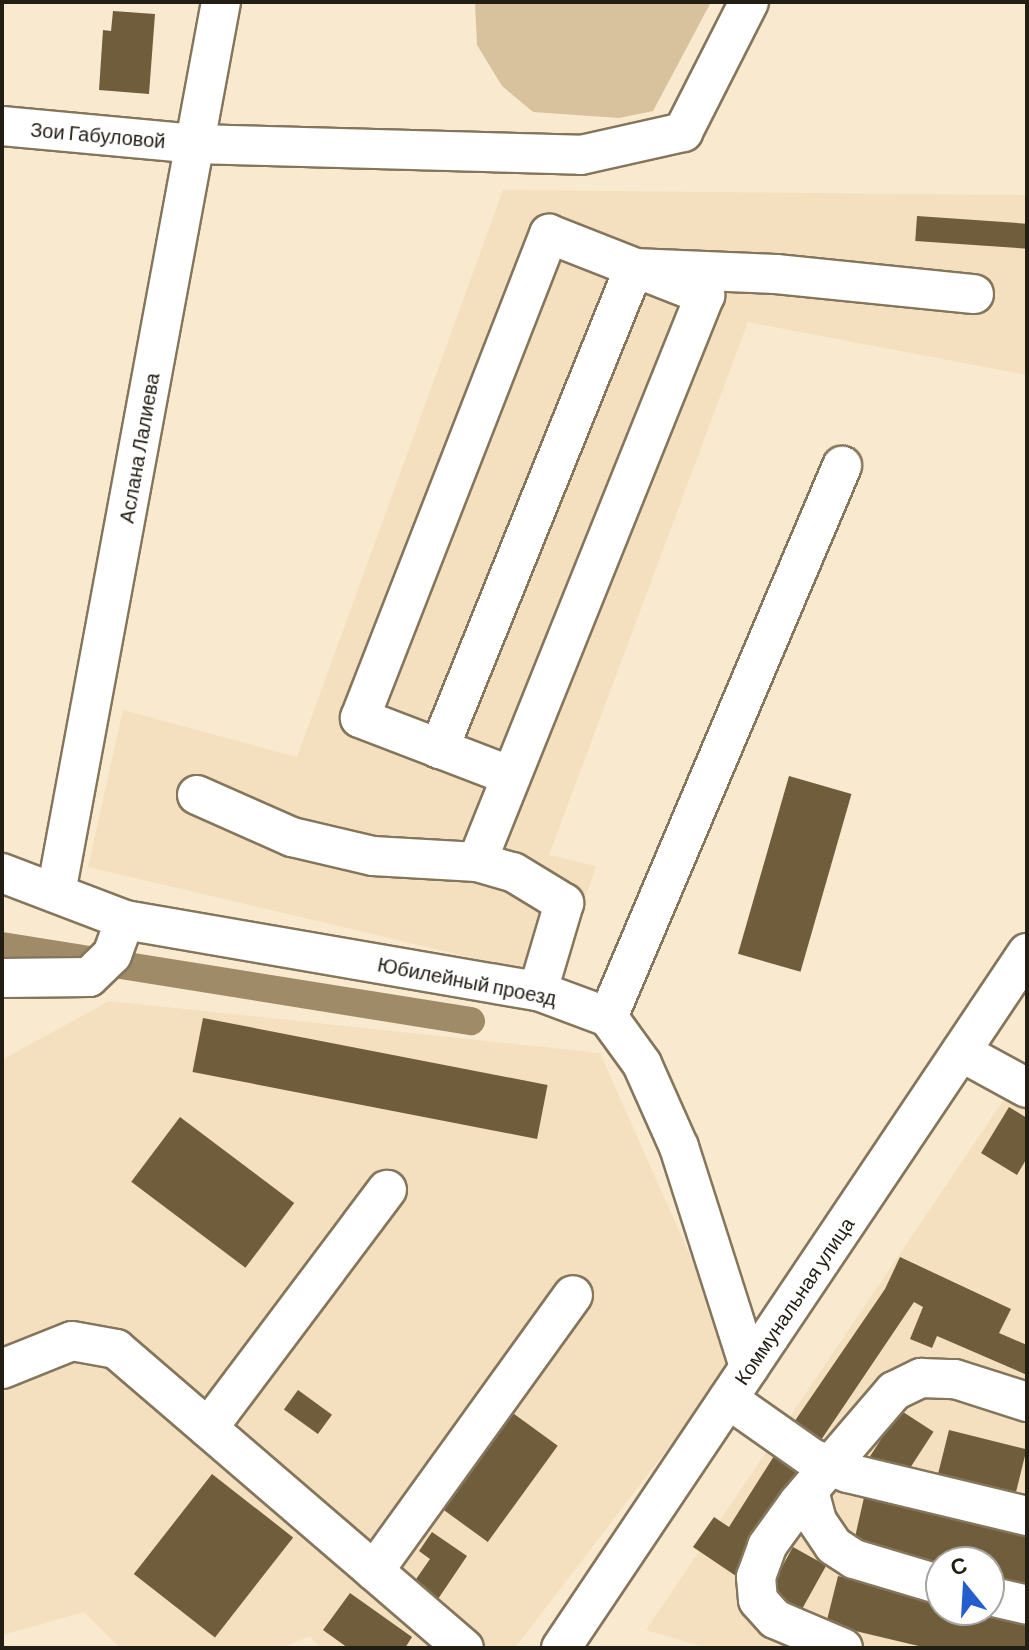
<!DOCTYPE html>
<meta charset="utf-8">
<style>
body{margin:0}
#map{position:relative;width:1029px;height:1650px;overflow:hidden;background:#f9e9ce;font-family:Barlow,sans-serif}
div>[style]{position:absolute}
.built>*{inset:0;background:#f4e0be}
.green>*{inset:0;background:#d7c29d}
.canal>*{height:28px;margin:-14px;padding:0 14px;transform-origin:14px;border-radius:14px;background:#a08b68}
.building>*{inset:0;background:#705d3b;transform-origin:0 0}
.roads{filter:drop-shadow(2px 0 #84765d) drop-shadow(-2px 0 #84765d) drop-shadow(0 2px #84765d) drop-shadow(0 -2px #84765d)}
.minor>*{height:38px;margin:-19px;padding:0 19px;transform-origin:19px;border-radius:19px;background:#fff}
span{translate:-50% -50%;white-space:nowrap;text-align:center;line-height:1.15;-webkit-text-stroke:8px #fff;paint-order:stroke}
.street-label{font-size:20px;color:#231e14}
.frame{position:absolute;inset:0;border:4px solid #231e14;pointer-events:none}
.north{position:absolute;left:925px;top:1546px;width:80px;height:80px;box-sizing:border-box;background:#fff;border:2px solid #a7a5a1;border-radius:50%;rotate:342deg;font-size:22px;font-weight:700;line-height:32px;text-align:center;color:#231e14}
.north::after{content:'';display:block;margin:auto;width:28px;height:36px;background:#235fcc;clip-path:polygon(50% 0,100% 100%,50% 72%,0 100%)}
</style>
<div id="map">
<div class="built">
<i style="clip-path:polygon(503px 190px,1027px 195px,1027px 375px,748px 322px,549px 855px,596px 866px,559px 978px,88px 867px,123px 710px,297px 757px)"></i>
<i style="clip-path:polygon(109px 1001px,600px 1053px,736px 1359px,515px 1648px,320px 1648px,310px 1636px,281px 1648px,120px 1648px,84px 1612px,2px 1635px,2px 1060px)"></i>
<i style="clip-path:polygon(evenodd,1005px 1098px,1027px 1109px,1027px 1648px,707px 1648px,646px 1630px,1005px 1098px,941px 1562px,989px 1562px,989px 1610px,941px 1610px,941px 1562px)"></i>
</div>
<div class="green">
<i style="clip-path:polygon(475px 2px,711px 2px,653px 111px,619px 118px,533px 112px,502px 86px,477px 45px)"></i>
</div>
<div class="canal">
<i style="left:2px;top:946px;width:475px;rotate:9.1deg"></i>
</div>
<div class="building">
<i style="clip-path:polygon(113px 11px,155px 14px,149px 94px,99px 90px,103px 30px,111px 31px)"></i>
<i style="left:917px;top:216px;width:110px;height:25px;rotate:4deg"></i>
<i style="left:789px;top:776px;width:65px;height:185px;rotate:16deg"></i>
<i style="left:203px;top:1018px;width:351px;height:55px;rotate:11deg"></i>
<i style="clip-path:polygon(1009px 1107px,1027px 1118px,1027px 1158px,1017px 1175px,981px 1153px)"></i>
<i style="left:180px;top:1117px;width:143px;height:81px;rotate:37deg"></i>
<i style="clip-path:polygon(900px 1257px,1011px 1309px,999px 1333px,1027px 1345px,1027px 1375px,937px 1336px,932px 1348px,910px 1339px,923px 1307px,914px 1302px,817px 1446px,790px 1428px,885px 1289px)"></i>
<i style="left:298px;top:1390px;width:42px;height:24px;rotate:36deg"></i>
<i style="left:900px;top:1410px;width:40px;height:55px;rotate:33deg"></i>
<i style="left:510px;top:1411px;width:59px;height:119px;rotate:36deg"></i>
<i style="left:949px;top:1430px;width:80px;height:49px;rotate:14deg"></i>
<i style="clip-path:polygon(781px 1445px,807px 1464px,736px 1576px,693px 1547px,714px 1517px,729px 1527px)"></i>
<i style="left:212px;top:1474px;width:103px;height:127px;rotate:38deg"></i>
<i style="clip-path:polygon(865px 1493px,1027px 1529px,1027px 1585px,989px 1576px,989px 1562px,941px 1566px,853px 1546px)"></i>
<i style="clip-path:polygon(432px 1532px,467px 1556px,438px 1599px,414px 1582px,430px 1559px,419px 1551px)"></i>
<i style="left:793px;top:1547px;width:38px;height:55px;rotate:29deg"></i>
<i style="clip-path:polygon(838px 1576px,941px 1600px,941px 1610px,982px 1610px,1027px 1621px,1027px 1648px,927px 1648px,826px 1624px)"></i>
<i style="clip-path:polygon(350px 1593px,412px 1637px,405px 1648px,348px 1648px,323px 1630px)"></i>
</div>
<div class="roads">
<div class="minor">
<i style="left:2px;top:126px;width:194px;rotate:5.3deg"></i>
<i style="left:195px;top:144px;width:386px;rotate:1.6deg"></i>
<i style="left:581px;top:155px;width:105px;rotate:-12.7deg"></i>
<i style="left:683px;top:132px;width:146px;rotate:-63.1deg"></i>
<i style="left:439px;top:749px;width:519px;rotate:-67.93deg"></i>
<i style="left:634px;top:268px;width:142px;rotate:2.4deg"></i>
<i style="left:776px;top:274px;width:199px;rotate:5.8deg"></i>
<i style="left:511px;top:776px;width:162px;rotate:-159deg"></i>
<i style="left:360px;top:718px;width:520px;rotate:-68.67deg"></i>
<i style="left:549px;top:234px;width:168px;rotate:21.4deg"></i>
<i style="left:705px;top:295px;width:611px;rotate:111.91deg"></i>
<i style="left:477px;top:862px;width:37px;rotate:16deg"></i>
<i style="left:513px;top:872px;width:60px;rotate:31.3deg"></i>
<i style="left:564px;top:903px;width:92px;rotate:106.5deg"></i>
<i style="left:197px;top:795px;width:104px;rotate:23.9deg"></i>
<i style="left:292px;top:837px;width:83px;rotate:13.2deg"></i>
<i style="left:373px;top:856px;width:104px;rotate:3.3deg"></i>
<i style="left:2px;top:873px;width:132px;rotate:20.9deg"></i>
<i style="left:125px;top:920px;width:419px;rotate:9.8deg"></i>
<i style="left:538px;top:991px;width:75px;rotate:20.4deg"></i>
<i style="left:608px;top:1017px;width:58px;rotate:54.1deg"></i>
<i style="left:642px;top:1064px;width:91px;rotate:66deg"></i>
<i style="left:679px;top:1147px;width:231px;rotate:72.3deg"></i>
<i style="left:56px;top:893px;width:906px;rotate:-79.51deg"></i>
<i style="left:2px;top:978px;width:87px;rotate:-0.7deg"></i>
<i style="left:89px;top:977px;width:32px;rotate:-44deg"></i>
<i style="left:112px;top:955px;width:37px;rotate:-70deg"></i>
<i style="left:608px;top:1017px;width:599px;rotate:-66.99deg"></i>
<i style="left:961px;top:1052px;width:75px;rotate:28.6deg"></i>
<i style="left:2px;top:1369px;width:75px;rotate:-21.8deg"></i>
<i style="left:72px;top:1341px;width:45px;rotate:10.3deg"></i>
<i style="left:116px;top:1349px;width:459px;rotate:40.7deg"></i>
<i style="left:728px;top:1399px;width:103px;rotate:35.1deg"></i>
<i style="left:812px;top:1458px;width:39px;rotate:23deg"></i>
<i style="left:848px;top:1473px;width:184px;rotate:13.5deg"></i>
<i style="left:208px;top:1428px;width:298px;rotate:-53.1deg"></i>
<i style="left:809px;top:1491px;width:31px;rotate:75deg"></i>
<i style="left:817px;top:1521px;width:30px;rotate:56deg"></i>
<i style="left:834px;top:1546px;width:24px;rotate:33deg"></i>
<i style="left:854px;top:1559px;width:91px;rotate:16.6deg"></i>
<i style="left:374px;top:1571px;width:340px;rotate:-54.2deg"></i>
<i style="left:989px;top:1596px;width:39px;rotate:13deg"></i>
<i style="left:561px;top:1648px;width:837px;rotate:-56.16deg"></i>
<i style="left:843px;top:1648px;width:74px;rotate:-156.9deg"></i>
<i style="left:775px;top:1619px;width:25px;rotate:-132deg"></i>
<i style="left:758px;top:1600px;width:23px;rotate:-95deg"></i>
<i style="left:756px;top:1577px;width:33px;rotate:-70deg"></i>
<i style="left:767px;top:1546px;width:53px;rotate:-54.2deg"></i>
<i style="left:798px;top:1503px;width:148px;rotate:-49.4deg"></i>
<i style="left:894px;top:1391px;width:30px;rotate:-26deg"></i>
<i style="left:921px;top:1378px;width:34px;rotate:2deg"></i>
<i style="left:955px;top:1379px;width:76px;rotate:17.7deg"></i>
</div>
</div>
<div class="street-label">
<span style="left:98px;top:135px;rotate:5deg">Зои Габуловой</span>
<span style="left:139px;top:448px;rotate:-80deg">Аслана Лалиева</span>
<span style="left:467px;top:981px;rotate:11deg">Юбилейный проезд</span>
<span style="left:794px;top:1301px;rotate:-56deg">Коммунальная улица</span>
</div>
<div class="frame"></div>
<div class="north">С</div>
</div>
